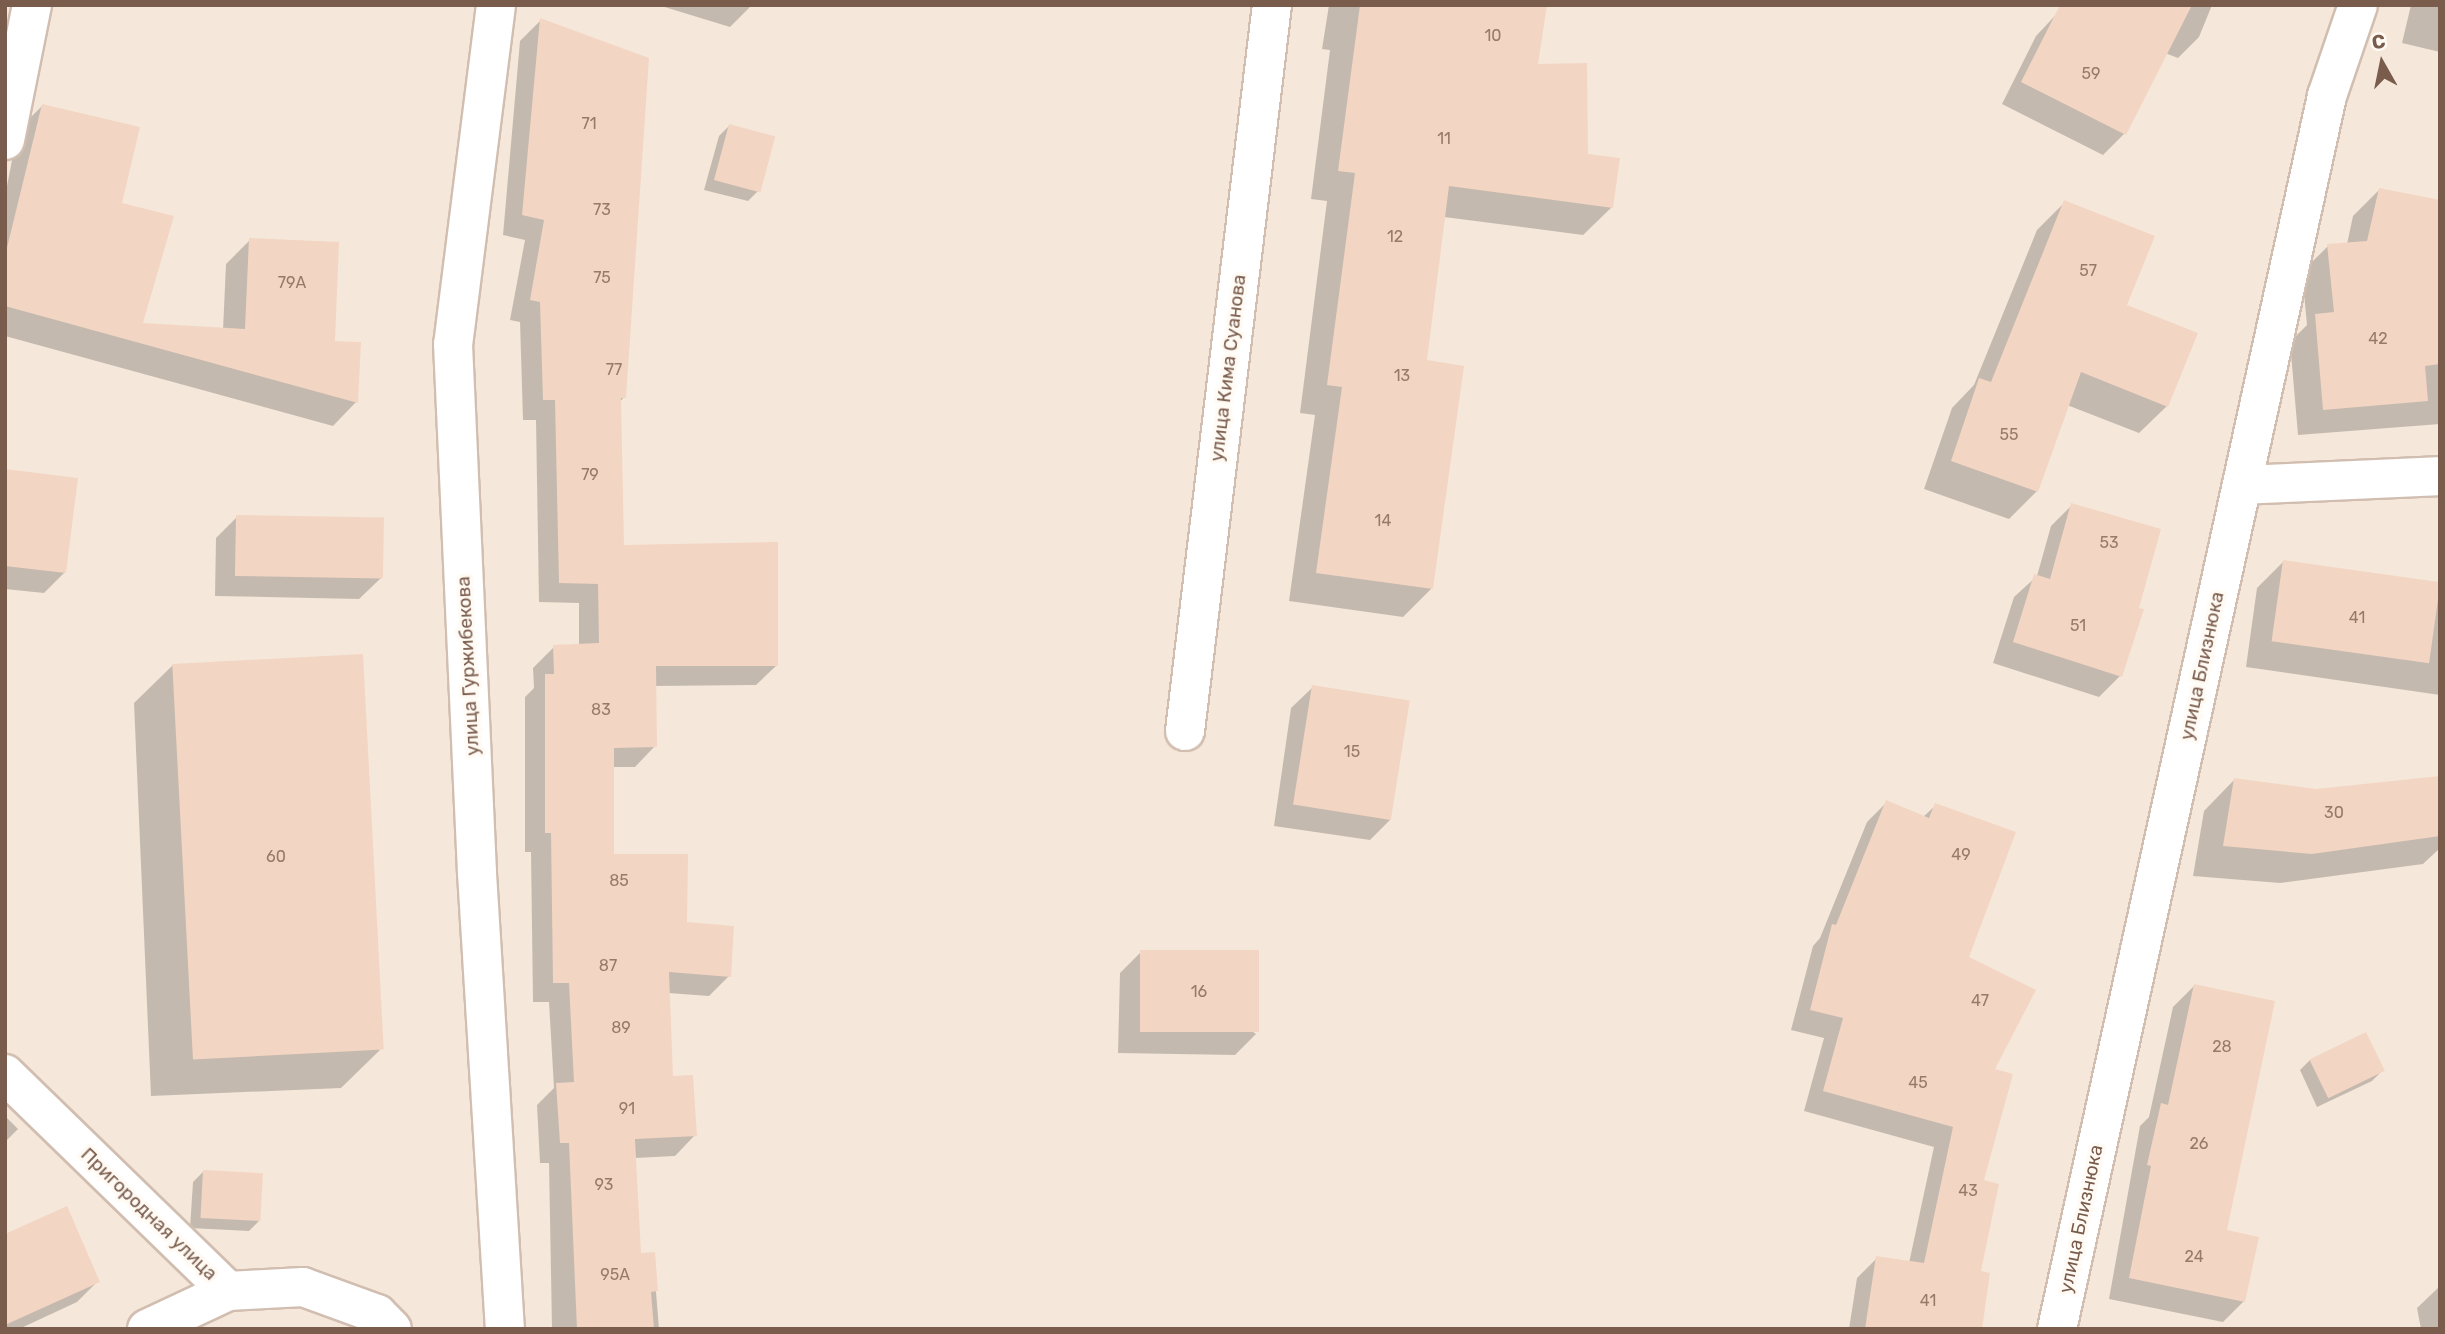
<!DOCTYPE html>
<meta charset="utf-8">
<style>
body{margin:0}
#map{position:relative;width:2445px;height:1334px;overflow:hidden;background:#fdf6ec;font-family:Rubik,sans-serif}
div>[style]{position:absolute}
.residential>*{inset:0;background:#f5e8da;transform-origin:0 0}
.shadow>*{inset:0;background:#0003}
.building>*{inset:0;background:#f3d5c3;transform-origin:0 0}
.roads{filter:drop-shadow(2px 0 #d1beb0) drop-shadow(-2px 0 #d1beb0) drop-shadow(0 2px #d1beb0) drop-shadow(0 -2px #d1beb0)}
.street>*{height:38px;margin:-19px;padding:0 19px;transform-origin:19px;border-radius:19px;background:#fff}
.secondary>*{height:38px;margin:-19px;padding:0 19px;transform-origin:19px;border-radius:19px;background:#fff}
span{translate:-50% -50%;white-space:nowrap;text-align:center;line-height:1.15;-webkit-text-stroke:7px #fffaf3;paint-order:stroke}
.number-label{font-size:16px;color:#987a6a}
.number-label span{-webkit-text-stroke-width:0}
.street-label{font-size:19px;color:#7a5c4d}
.frame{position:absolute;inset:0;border:7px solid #7a5c4d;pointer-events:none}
.north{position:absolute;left:2347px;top:28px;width:70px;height:70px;-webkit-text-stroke:5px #fffaf3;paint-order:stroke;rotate:351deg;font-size:19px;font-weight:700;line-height:28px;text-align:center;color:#7a5c4d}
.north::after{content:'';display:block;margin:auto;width:24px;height:32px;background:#7a5c4d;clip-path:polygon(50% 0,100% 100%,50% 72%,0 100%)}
</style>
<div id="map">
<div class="residential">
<i style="left:5px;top:5px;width:2435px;height:1324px"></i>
</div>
<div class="shadow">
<i style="clip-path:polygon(658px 5px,752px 5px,730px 27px)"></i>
<i style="clip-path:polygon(1329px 5px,1545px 5px,1536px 65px,1612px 207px,1583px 235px,1444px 217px,1425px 362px,1432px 588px,1403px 617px,1289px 601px,1315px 415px,1300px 413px,1327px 201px,1311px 199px,1330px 50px,1322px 49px)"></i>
<i style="clip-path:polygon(2065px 5px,2212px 5px,2199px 37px,2178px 58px,2165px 53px,2124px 134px,2103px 155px,2002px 104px,2036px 36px)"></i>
<i style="clip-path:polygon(2411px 5px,2440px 5px,2440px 52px,2402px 43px)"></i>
<i style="clip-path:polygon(541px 20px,624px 397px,620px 402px,622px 547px,777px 665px,756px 685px,654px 686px,655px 746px,635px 767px,612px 767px,612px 856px,685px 924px,729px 976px,709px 996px,668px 993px,671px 1078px,695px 1135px,675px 1156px,635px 1158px,639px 1255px,653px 1254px,659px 1329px,552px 1329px,549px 1163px,540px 1163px,537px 1105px,554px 1088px,549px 1002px,533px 1002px,531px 852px,525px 852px,525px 697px,534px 688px,533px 668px,554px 647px,579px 646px,579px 603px,539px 602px,536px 420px,523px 420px,520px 322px,510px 320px,525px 240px,503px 235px,520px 41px)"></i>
<i style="clip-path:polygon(42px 106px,120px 204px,141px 325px,223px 330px,226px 264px,250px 240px,333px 343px,356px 402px,333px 426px,5px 336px,5px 196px,18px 130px)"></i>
<i style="clip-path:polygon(729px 126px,758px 191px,748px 201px,704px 190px,719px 136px)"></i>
<i style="clip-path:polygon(2379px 190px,2440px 296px,2440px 424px,2298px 435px,2290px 342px,2307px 325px,2302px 272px,2328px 246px,2347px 244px,2353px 216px)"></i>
<i style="clip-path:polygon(2065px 202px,2125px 306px,2167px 406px,2139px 433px,2067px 405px,2037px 491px,2009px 519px,1924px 489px,1952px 408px,1974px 385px,2037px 230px)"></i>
<i style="clip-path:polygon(5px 471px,65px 572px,44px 593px,5px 589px)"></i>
<i style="clip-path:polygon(2072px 505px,2137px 609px,2120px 676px,2099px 697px,1993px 663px,2014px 597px,2037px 576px,2051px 526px)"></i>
<i style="clip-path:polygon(237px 517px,381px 578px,359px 599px,215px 596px,216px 538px)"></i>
<i style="clip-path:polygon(2283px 562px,2440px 584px,2440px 695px,2246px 667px,2257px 588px)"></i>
<i style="clip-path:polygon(173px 665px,380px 1050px,341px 1088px,151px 1096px,134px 703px)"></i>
<i style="clip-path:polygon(1313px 687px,1391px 819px,1370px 840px,1274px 826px,1291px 708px)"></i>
<i style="clip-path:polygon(2440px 777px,2440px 848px,2423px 864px,2280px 883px,2193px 876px,2204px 811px,2234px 780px,2315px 791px)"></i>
<i style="clip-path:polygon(1887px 802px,1923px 817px,1936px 805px,1993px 1070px,1981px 1182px,1980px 1329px,1849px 1329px,1857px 1278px,1877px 1258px,1909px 1263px,1934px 1147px,1804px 1111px,1824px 1038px,1791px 1030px,1813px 946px,1820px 938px,1867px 822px)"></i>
<i style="clip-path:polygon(1141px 952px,1256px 1034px,1235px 1055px,1118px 1053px,1120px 973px)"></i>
<i style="clip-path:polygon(2194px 986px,2224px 1232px,2244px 1301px,2223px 1322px,2109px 1299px,2140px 1126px,2149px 1117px,2173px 1007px)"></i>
<i style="clip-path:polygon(2310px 1060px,2382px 1071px,2372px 1081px,2317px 1107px,2300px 1070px)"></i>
<i style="clip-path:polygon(5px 1116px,18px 1129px,5px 1142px)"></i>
<i style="clip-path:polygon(203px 1172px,259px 1221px,249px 1231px,190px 1228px,193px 1182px)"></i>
<i style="clip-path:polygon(5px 1236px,98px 1281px,77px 1302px,19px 1329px,5px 1329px)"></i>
<i style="clip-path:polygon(2439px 1287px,2440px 1329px,2421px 1329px,2417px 1308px)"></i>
</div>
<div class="building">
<i style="clip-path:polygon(1360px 5px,1547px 5px,1538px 64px,1587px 63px,1588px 154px,1620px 158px,1613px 208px,1449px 186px,1427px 360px,1464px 366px,1433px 589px,1316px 573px,1342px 387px,1327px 385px,1355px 173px,1338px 171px)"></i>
<i style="clip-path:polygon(2060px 5px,2192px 5px,2126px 135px,2021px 82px)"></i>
<i style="clip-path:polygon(540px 18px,649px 58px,626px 398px,621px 398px,624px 545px,778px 542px,778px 666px,656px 666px,657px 747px,614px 748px,614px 854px,688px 854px,687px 922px,734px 926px,731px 977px,669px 972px,673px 1076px,693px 1075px,697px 1136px,635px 1139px,641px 1253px,655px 1252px,658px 1291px,651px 1292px,654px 1329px,577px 1329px,569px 1143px,560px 1143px,556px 1083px,574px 1082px,569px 983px,553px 983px,551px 833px,545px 833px,545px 674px,554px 674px,553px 645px,599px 643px,598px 584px,559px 583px,555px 400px,543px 400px,540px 302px,530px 300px,544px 220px,522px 215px)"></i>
<i style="clip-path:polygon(42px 104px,140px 127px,122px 203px,174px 216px,143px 323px,245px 329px,249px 238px,339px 242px,335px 341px,361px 342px,358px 403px,5px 306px,5px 256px)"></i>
<i style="left:729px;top:124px;width:48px;height:58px;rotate:15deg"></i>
<i style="clip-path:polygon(2379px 188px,2440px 200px,2440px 364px,2425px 366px,2428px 401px,2323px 410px,2315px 314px,2334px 312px,2327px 244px,2367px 241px)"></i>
<i style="clip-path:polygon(2064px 200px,2155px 236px,2127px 305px,2198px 333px,2168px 407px,2081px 372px,2038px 492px,1951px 461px,1979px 378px,1991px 382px)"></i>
<i style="clip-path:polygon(5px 469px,78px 478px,66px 573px,5px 566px)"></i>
<i style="clip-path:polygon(2071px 503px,2161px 529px,2139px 608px,2144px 609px,2122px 677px,2013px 642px,2034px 574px,2050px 579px)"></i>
<i style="left:236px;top:515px;width:148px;height:61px;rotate:1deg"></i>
<i style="left:2283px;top:560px;width:159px;height:82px;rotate:8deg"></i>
<i style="left:363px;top:654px;width:396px;height:191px;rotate:87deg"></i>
<i style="left:1312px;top:685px;width:99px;height:121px;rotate:9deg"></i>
<i style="clip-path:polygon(2440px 776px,2440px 836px,2312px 854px,2223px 846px,2234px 778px,2316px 789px)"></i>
<i style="clip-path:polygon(1886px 800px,1929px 818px,1935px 803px,2016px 832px,1969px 957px,2036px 990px,1995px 1069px,2013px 1074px,1984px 1180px,1999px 1184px,1981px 1271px,1990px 1273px,1982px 1329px,1865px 1329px,1876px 1256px,1924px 1263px,1953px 1127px,1823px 1091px,1843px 1018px,1810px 1010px,1832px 924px,1836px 925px)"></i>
<i style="left:1140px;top:950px;width:119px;height:82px"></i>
<i style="clip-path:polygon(2194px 984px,2275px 1001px,2227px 1230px,2259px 1237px,2245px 1302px,2129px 1278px,2151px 1166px,2147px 1165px,2161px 1103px,2168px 1105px)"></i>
<i style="left:2366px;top:1032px;width:43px;height:63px;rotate:64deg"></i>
<i style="left:203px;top:1170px;width:60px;height:48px;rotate:3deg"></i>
<i style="clip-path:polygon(67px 1206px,100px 1282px,5px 1325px,5px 1234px)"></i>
</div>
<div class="roads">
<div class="street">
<i style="left:496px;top:5px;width:342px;rotate:97.2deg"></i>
<i style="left:453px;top:344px;width:530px;rotate:87.4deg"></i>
<i style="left:477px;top:873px;width:457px;rotate:86.5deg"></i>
<i style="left:5px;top:140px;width:138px;rotate:-78.7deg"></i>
<i style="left:2242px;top:485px;width:198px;rotate:-2.6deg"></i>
<i style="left:1185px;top:731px;width:731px;rotate:-83.17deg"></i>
<i style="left:5px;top:1074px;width:311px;rotate:44.2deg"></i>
<i style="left:228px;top:1291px;width:75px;rotate:-3.1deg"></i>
<i style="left:303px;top:1287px;width:79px;rotate:20deg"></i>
<i style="left:377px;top:1314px;width:21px;rotate:45deg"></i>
<i style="left:147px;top:1329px;width:89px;rotate:-25.1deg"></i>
</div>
<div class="secondary">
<i style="left:2057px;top:1329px;width:1262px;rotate:-77.65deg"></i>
<i style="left:2327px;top:96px;width:96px;rotate:-71.2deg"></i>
</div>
</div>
<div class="number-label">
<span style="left:1493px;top:36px">10</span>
<span style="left:2091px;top:74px">59</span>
<span style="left:589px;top:124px">71</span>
<span style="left:1444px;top:139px">11</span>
<span style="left:602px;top:210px">73</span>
<span style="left:1395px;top:237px">12</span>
<span style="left:2088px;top:271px">57</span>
<span style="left:602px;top:278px">75</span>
<span style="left:292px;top:283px">79А</span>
<span style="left:2378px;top:339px">42</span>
<span style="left:614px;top:370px">77</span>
<span style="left:1402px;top:376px">13</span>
<span style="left:2009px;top:435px">55</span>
<span style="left:590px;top:475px">79</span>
<span style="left:1383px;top:521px">14</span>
<span style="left:2109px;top:543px">53</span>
<span style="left:2357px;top:618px">41</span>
<span style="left:2078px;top:626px">51</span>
<span style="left:601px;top:710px">83</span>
<span style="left:1352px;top:752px">15</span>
<span style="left:2334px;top:813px">30</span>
<span style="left:1961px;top:855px">49</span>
<span style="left:276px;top:857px">60</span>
<span style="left:619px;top:881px">85</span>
<span style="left:608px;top:966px">87</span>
<span style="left:1199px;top:992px">16</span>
<span style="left:1980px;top:1001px">47</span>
<span style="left:621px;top:1028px">89</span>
<span style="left:2222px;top:1047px">28</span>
<span style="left:1918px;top:1083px">45</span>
<span style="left:627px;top:1109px">91</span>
<span style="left:2199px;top:1144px">26</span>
<span style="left:604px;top:1185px">93</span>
<span style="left:1968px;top:1191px">43</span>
<span style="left:2194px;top:1257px">24</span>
<span style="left:615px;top:1275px">95А</span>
<span style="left:1928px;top:1301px">41</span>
</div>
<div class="street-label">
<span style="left:1228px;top:368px;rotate:-83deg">улица Кима Суанова</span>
<span style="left:468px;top:666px;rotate:-93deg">улица Гуржибекова</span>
<span style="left:2202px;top:666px;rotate:-78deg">улица Близнюка</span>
<span style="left:149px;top:1214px;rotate:44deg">Пригородная улица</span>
<span style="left:2081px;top:1219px;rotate:-78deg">улица Близнюка</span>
</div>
<div class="frame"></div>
<div class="north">С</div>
</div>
